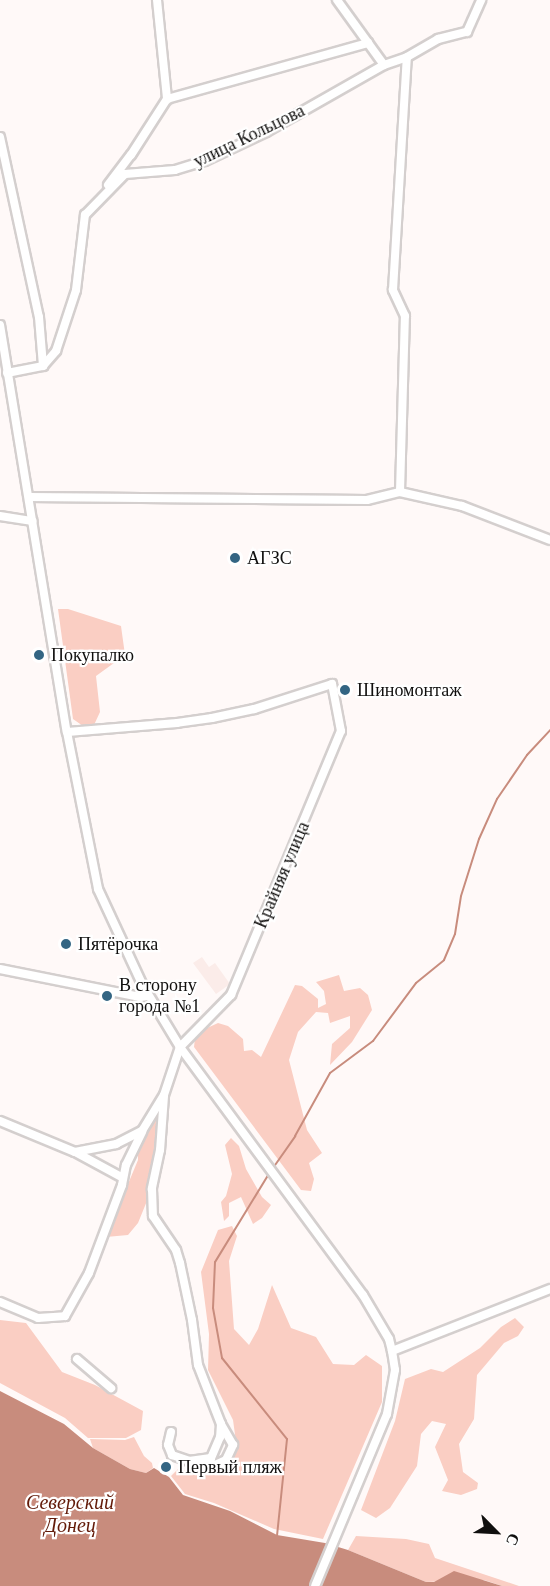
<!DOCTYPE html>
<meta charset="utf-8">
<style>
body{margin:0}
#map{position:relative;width:550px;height:1586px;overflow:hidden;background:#fff9f8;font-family:"Times New Roman",serif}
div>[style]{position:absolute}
.built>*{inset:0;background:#fbece9}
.green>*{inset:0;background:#facec3}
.water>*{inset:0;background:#c88c7d}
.stream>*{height:2px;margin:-1px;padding:0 1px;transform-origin:1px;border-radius:1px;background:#c88c7d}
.roads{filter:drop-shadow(2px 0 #d4cfce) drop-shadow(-2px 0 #d4cfce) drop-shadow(0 2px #d4cfce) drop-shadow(0 -2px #d4cfce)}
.minor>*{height:8px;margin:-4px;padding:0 4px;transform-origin:4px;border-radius:4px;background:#fff}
.dots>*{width:16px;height:16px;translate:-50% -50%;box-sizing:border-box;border:3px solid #fff;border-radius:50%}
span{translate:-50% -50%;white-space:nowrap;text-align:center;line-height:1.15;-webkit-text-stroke:4.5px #fff;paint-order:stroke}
.street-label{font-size:18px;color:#100f0e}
.poi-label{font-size:18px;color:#100f0e}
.left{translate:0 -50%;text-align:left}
.water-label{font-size:20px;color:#631b09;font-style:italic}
.north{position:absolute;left:466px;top:1502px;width:60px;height:60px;-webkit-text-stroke:4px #fff;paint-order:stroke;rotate:114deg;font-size:16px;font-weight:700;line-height:24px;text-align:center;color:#100f0e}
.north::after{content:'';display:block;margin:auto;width:21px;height:27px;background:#100f0e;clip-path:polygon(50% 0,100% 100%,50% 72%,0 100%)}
</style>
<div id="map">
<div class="built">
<i style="clip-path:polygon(202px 957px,209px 967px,215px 963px,230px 984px,216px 994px,193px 963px)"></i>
</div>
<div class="green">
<i style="clip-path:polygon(58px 609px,68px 609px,121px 626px,125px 655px,96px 676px,100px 712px,94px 725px,83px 726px,73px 719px)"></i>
<i style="clip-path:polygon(339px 975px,344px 991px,360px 988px,368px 995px,372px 1010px,352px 1042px,330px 1065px,332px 1044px,350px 1028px,350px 1016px,330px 1023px,328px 1013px,316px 1012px,298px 1032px,289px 1060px,307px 1130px,322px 1153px,309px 1163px,314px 1179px,311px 1191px,301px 1190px,194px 1047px,195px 1038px,205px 1029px,218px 1023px,228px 1026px,243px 1039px,244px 1051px,252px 1050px,261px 1057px,295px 985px,302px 986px,318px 999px,318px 1008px,326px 1004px,324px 991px,316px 982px)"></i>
<i style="clip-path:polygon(159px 1115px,157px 1148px,149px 1196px,138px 1223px,128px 1235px,106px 1237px,138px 1160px,138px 1150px,151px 1122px)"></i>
<i style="clip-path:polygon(231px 1138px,239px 1146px,246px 1169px,262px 1197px,271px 1205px,262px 1218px,253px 1224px,241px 1197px,229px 1203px,229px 1216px,224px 1221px,221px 1202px,226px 1196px,232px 1174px,225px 1145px)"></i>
<i style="clip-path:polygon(232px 1226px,237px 1236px,229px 1261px,234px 1329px,249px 1345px,258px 1329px,272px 1285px,291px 1328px,316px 1337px,333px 1364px,354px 1365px,366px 1355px,382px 1366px,382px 1402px,323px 1539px,274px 1529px,214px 1503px,185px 1494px,171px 1476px,179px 1468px,192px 1474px,199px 1469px,216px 1470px,237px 1449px,233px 1420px,208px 1370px,209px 1334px,201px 1272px,218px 1230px)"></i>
<i style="clip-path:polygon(515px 1318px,524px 1327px,518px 1336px,504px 1343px,477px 1375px,474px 1419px,459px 1444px,463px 1472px,478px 1483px,477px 1489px,461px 1495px,442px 1491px,448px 1480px,435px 1447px,446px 1424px,432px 1421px,421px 1434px,417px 1466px,390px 1508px,376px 1518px,361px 1510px,395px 1421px,405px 1379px,431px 1369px,443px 1372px,480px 1348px,501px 1327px)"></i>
<i style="clip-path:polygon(0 1320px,26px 1323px,62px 1372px,95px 1385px,143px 1411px,141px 1430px,126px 1438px,88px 1438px,65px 1418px,0 1383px)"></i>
<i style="clip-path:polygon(134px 1437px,144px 1456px,152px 1463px,153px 1468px,146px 1473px,130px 1469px,93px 1448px,90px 1439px,125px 1440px)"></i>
<i style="clip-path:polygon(356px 1536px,406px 1539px,429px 1544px,435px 1558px,519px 1586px,502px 1586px,484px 1580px,426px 1582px,348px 1550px)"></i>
</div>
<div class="water">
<i style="clip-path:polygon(0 1391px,64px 1424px,93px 1448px,130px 1469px,146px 1473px,154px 1468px,169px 1477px,183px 1495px,230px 1511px,277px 1535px,325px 1543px,348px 1550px,426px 1582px,434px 1582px,454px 1571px,502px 1586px,0 1586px)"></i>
</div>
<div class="stream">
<i style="left:273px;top:1168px;width:39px;rotate:-55deg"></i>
<i style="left:295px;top:1136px;width:72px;rotate:-60.9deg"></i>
<i style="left:330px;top:1073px;width:54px;rotate:-36.7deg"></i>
<i style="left:373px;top:1041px;width:72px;rotate:-53.4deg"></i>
<i style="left:416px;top:983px;width:36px;rotate:-39deg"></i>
<i style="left:444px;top:960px;width:28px;rotate:-67deg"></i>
<i style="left:455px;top:934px;width:38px;rotate:-81deg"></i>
<i style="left:461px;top:896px;width:60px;rotate:-72.5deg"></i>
<i style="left:479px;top:839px;width:44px;rotate:-65.8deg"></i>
<i style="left:497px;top:799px;width:53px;rotate:-55.7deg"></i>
<i style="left:527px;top:755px;width:34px;rotate:-47deg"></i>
<i style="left:270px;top:1172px;width:105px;rotate:121.4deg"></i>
<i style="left:215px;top:1262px;width:46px;rotate:92.5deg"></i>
<i style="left:213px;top:1308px;width:51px;rotate:79.8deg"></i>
<i style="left:222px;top:1358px;width:104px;rotate:51.3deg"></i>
<i style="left:287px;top:1439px;width:97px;rotate:95.9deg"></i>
</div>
<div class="roads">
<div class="minor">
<i style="left:157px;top:0;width:100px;rotate:84.2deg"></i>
<i style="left:337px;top:0;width:80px;rotate:54.1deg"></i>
<i style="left:0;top:137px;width:184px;rotate:77.8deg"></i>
<i style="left:39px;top:317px;width:49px;rotate:85.3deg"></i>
<i style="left:108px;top:185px;width:38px;rotate:-53deg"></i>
<i style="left:131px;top:155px;width:67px;rotate:-57.3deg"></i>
<i style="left:167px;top:99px;width:209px;rotate:-15.6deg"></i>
<i style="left:0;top:325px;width:412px;rotate:80.7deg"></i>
<i style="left:67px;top:732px;width:160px;rotate:78.8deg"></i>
<i style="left:98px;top:889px;width:105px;rotate:65.1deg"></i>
<i style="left:142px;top:984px;width:74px;rotate:58.9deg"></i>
<i style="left:180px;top:1047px;width:308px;rotate:53.6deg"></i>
<i style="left:363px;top:1295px;width:51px;rotate:59.4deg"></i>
<i style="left:389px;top:1339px;width:12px;rotate:76deg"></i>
<i style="left:392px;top:1351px;width:19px;rotate:81deg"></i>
<i style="left:395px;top:1370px;width:45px;rotate:100.3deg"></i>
<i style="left:387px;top:1414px;width:186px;rotate:112.7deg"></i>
<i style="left:7px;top:373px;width:37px;rotate:-11deg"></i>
<i style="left:43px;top:366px;width:20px;rotate:-49deg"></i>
<i style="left:56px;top:351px;width:64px;rotate:-71.8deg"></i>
<i style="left:76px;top:290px;width:76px;rotate:-83.2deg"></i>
<i style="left:85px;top:215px;width:57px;rotate:-45.7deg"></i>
<i style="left:125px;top:174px;width:50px;rotate:-4.6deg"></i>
<i style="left:175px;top:170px;width:31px;rotate:-17deg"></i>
<i style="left:205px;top:161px;width:68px;rotate:-25.4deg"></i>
<i style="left:266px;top:132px;width:136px;rotate:-29.6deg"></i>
<i style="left:384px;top:65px;width:24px;rotate:-19deg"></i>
<i style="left:407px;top:57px;width:36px;rotate:-30deg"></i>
<i style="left:438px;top:39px;width:30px;rotate:-14deg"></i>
<i style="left:467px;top:32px;width:35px;rotate:-66deg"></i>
<i style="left:400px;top:492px;width:176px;rotate:-88.4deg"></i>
<i style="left:405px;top:316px;width:29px;rotate:-115deg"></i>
<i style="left:393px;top:290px;width:233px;rotate:-86.6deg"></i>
<i style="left:29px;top:497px;width:338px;rotate:0.5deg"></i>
<i style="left:367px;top:500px;width:34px;rotate:-14deg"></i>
<i style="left:400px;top:492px;width:64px;rotate:12.7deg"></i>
<i style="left:462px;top:506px;width:94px;rotate:21.1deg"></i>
<i style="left:0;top:516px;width:33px;rotate:9deg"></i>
<i style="left:0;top:969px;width:143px;rotate:11.3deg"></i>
<i style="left:140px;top:997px;width:8px;rotate:-7deg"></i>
<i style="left:164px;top:1096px;width:54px;rotate:94.2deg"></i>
<i style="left:160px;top:1150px;width:40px;rotate:102deg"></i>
<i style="left:152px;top:1189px;width:27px;rotate:88deg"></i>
<i style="left:153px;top:1216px;width:41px;rotate:55.9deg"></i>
<i style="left:176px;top:1250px;width:14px;rotate:73deg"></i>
<i style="left:180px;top:1263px;width:58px;rotate:78.1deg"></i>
<i style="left:192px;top:1320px;width:45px;rotate:82.4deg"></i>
<i style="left:198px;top:1365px;width:63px;rotate:68.7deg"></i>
<i style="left:221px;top:1424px;width:13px;rotate:94deg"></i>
<i style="left:220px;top:1437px;width:23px;rotate:113deg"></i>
<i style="left:211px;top:1458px;width:6px;rotate:99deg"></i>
<i style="left:210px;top:1464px;width:4px;rotate:34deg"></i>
<i style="left:213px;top:1466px;width:14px;rotate:-25deg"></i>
<i style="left:226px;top:1460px;width:17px;rotate:-65deg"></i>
<i style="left:233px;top:1445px;width:24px;rotate:-120deg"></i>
<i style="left:0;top:1121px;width:81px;rotate:22.5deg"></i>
<i style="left:75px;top:1152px;width:42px;rotate:-11deg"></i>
<i style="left:116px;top:1144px;width:29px;rotate:-27deg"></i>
<i style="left:142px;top:1131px;width:42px;rotate:-58.6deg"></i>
<i style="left:164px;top:1095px;width:51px;rotate:-71.6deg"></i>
<i style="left:180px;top:1047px;width:73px;rotate:-45.6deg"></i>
<i style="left:231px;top:995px;width:286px;rotate:-67.4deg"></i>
<i style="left:341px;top:731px;width:48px;rotate:-100.8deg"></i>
<i style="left:332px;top:684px;width:82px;rotate:162.2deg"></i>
<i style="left:254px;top:709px;width:43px;rotate:167.9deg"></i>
<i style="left:212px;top:718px;width:35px;rotate:172deg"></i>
<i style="left:177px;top:723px;width:110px;rotate:175.3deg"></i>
<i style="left:77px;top:1153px;width:52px;rotate:28.5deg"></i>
<i style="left:0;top:1302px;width:41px;rotate:22.8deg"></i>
<i style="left:38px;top:1318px;width:27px;rotate:-4deg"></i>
<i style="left:65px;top:1316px;width:49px;rotate:-60.8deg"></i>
<i style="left:89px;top:1273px;width:94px;rotate:-69.4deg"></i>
<i style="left:122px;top:1185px;width:20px;rotate:-79deg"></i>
<i style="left:126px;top:1165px;width:37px;rotate:-64deg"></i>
<i style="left:392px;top:1351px;width:170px;rotate:-21.4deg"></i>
<i style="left:77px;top:1359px;width:45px;rotate:40.5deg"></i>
<i style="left:171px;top:1432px;width:13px;rotate:103deg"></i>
<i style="left:168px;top:1445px;width:11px;rotate:68deg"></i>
<i style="left:172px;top:1455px;width:18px;rotate:19deg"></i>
<i style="left:189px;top:1461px;width:22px;rotate:-8deg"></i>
</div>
</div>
<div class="dots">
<i style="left:235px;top:558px;background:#336583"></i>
<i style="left:39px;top:655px;background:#336583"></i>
<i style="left:345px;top:690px;background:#336583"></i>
<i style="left:66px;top:944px;background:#336583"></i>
<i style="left:107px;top:996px;background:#336583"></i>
<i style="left:166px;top:1467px;background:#336583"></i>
</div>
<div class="street-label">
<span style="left:249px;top:136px;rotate:-26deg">улица Кольцова</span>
<span style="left:282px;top:875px;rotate:-67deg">Крайняя улица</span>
</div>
<div class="poi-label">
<span class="left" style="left:247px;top:558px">АГЗС</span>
<span class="left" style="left:51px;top:655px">Покупалко</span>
<span class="left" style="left:357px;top:690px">Шиномонтаж</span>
<span class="left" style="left:78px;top:944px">Пятёрочка</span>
<span class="left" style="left:119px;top:996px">В сторону<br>города №1</span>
<span class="left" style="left:178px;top:1467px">Первый пляж</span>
</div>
<div class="water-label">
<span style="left:70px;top:1514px">Северский<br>Донец</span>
</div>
<div class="north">С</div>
</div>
